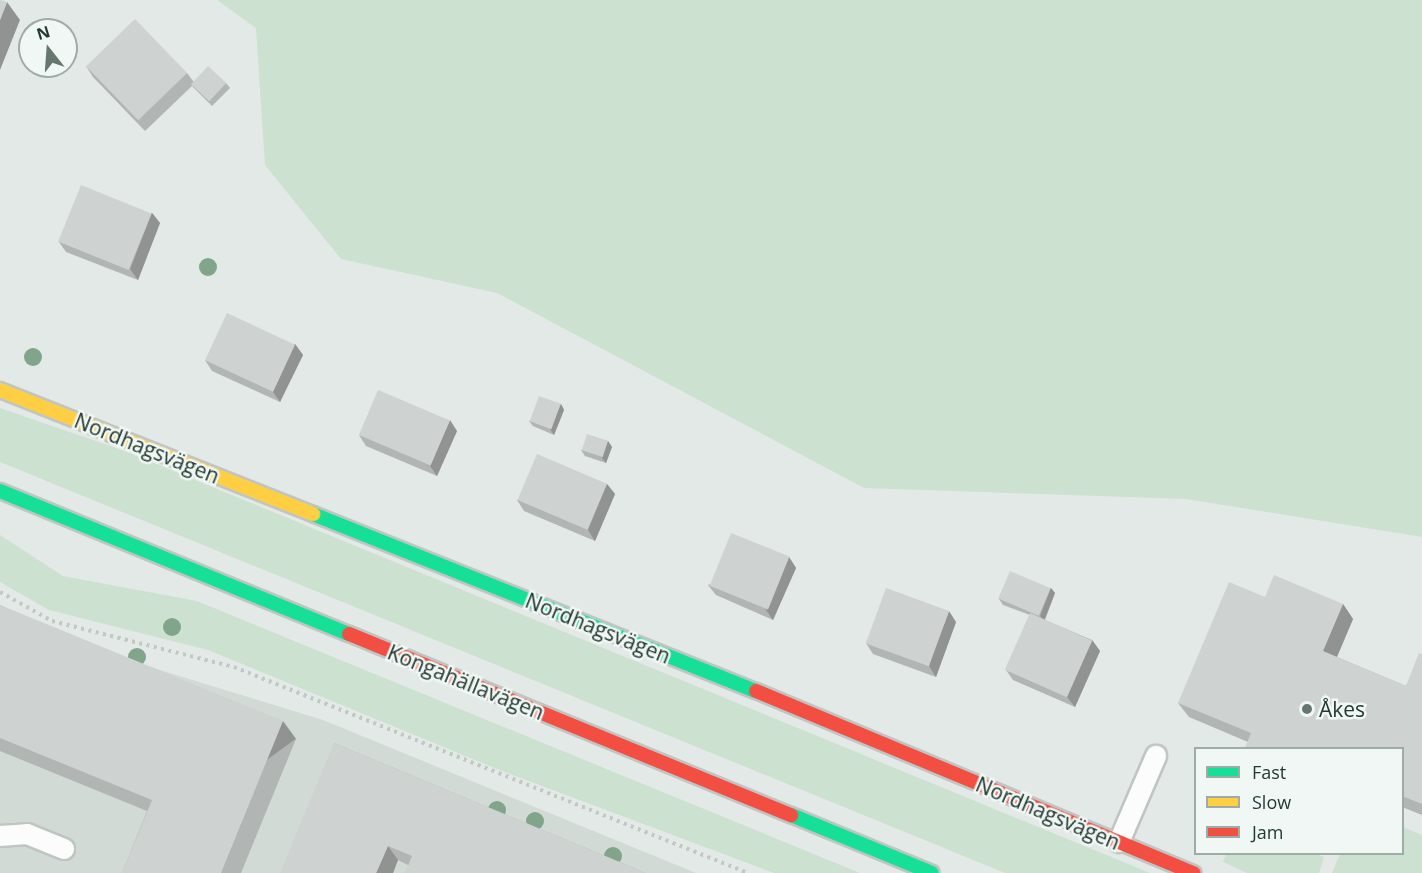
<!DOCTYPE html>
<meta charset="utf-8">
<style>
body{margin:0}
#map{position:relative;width:1422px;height:873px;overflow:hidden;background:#e3e9e6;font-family:"Open Sans",sans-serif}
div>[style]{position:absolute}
.built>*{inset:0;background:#d1dad5}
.green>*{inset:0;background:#cde1d1}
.path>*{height:4px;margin-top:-2px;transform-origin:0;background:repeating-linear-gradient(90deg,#c0c9c4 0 3px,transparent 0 7.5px)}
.roads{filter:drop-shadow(2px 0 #c0c5c3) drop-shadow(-2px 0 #c0c5c3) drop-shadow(0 2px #c0c5c3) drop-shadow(0 -2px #c0c5c3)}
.lane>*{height:20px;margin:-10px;padding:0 10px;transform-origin:10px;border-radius:10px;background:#fbfcfb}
.fast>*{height:14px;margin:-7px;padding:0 7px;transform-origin:7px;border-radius:7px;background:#16e098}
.slow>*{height:14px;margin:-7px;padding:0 7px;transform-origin:7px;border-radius:7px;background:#ffcf43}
.jam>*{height:14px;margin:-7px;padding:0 7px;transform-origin:7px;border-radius:7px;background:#f24e42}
.trees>*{width:18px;height:18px;margin:-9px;border-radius:50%;background:#80a58a}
.wall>*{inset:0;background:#b1b5b3}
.shaded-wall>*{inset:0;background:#909392;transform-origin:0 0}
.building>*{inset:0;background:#ced2d0;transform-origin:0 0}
.dots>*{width:16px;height:16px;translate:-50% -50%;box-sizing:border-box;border:3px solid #f1f7f4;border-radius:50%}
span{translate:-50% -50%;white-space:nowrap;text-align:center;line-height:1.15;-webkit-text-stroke:5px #f1f7f4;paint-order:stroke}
.street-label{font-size:21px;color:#233a31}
.poi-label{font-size:21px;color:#233a31}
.left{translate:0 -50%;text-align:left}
.legend{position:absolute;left:1194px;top:747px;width:210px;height:108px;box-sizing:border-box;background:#f1f7f4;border:2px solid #9faba6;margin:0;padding:8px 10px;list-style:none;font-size:18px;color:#233a31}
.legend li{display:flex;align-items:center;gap:12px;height:30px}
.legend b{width:30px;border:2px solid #9faba6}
.north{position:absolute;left:18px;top:18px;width:60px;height:60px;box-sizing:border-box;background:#f1f7f4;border:2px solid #9faba6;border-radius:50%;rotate:343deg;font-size:16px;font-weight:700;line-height:24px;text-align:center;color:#233a31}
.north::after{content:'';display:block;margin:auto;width:21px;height:27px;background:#667770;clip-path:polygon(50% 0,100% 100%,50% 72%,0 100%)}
</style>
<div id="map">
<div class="built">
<i style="clip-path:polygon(0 611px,72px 643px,323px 720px,696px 873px,0 873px)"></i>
</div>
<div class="green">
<i style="clip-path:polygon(217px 0,1422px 0,1422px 537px,1186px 499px,864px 488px,497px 293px,341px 259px,265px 165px,256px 28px)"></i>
<i style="clip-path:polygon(0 408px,125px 451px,1150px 873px,1005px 873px,0 462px)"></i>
<i style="clip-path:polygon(0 535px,63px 576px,197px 601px,860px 873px,774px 873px,497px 769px,208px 650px,49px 610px,0 582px)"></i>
<i style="clip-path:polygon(1403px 827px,1422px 835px,1422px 873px,1332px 873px,1340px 854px,1402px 854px)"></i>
<i style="clip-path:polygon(1226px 854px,1316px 854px,1324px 857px,1319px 873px,1247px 873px,1223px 862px)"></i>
</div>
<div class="path">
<i style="left:0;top:592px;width:60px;rotate:29.1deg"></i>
<i style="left:52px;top:621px;width:188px;rotate:14.2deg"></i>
<i style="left:234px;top:667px;width:554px;rotate:21.84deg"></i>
</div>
<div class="roads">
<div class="lane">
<i style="left:0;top:836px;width:27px;rotate:-4deg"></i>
<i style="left:27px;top:834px;width:40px;rotate:22deg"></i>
<i style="left:1119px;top:842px;width:94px;rotate:-66.7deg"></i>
</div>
<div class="fast">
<i style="left:0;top:491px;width:377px;rotate:22.3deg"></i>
<i style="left:313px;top:514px;width:477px;rotate:21.8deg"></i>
<i style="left:791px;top:815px;width:152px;rotate:22.4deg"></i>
</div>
<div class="slow">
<i style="left:0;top:390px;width:337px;rotate:21.6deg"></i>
</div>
<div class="jam">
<i style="left:349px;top:634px;width:478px;rotate:22.3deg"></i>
<i style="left:756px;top:691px;width:474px;rotate:22.6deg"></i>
</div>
</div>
<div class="trees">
<i style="left:208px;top:267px"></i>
<i style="left:33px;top:357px"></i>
<i style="left:172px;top:627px"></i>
<i style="left:137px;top:657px"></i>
<i style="left:497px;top:810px"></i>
<i style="left:535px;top:821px"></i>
<i style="left:613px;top:856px"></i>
</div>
<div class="wall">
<i style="clip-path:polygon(86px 66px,187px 73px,193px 81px,226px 83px,230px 88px,212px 106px,192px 86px,145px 131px,93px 77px)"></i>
<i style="clip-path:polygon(152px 213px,160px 223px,138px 280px,66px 252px,59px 242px)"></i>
<i style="clip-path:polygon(295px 344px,303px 355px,280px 402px,212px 371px,205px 360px)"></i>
<i style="clip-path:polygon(561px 404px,564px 410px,554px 435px,533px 426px,529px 421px)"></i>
<i style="clip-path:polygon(457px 431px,437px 476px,366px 446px,359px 435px)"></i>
<i style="clip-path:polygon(608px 441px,612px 447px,606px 463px,585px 456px,581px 450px)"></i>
<i style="clip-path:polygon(607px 484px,615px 494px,595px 541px,524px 511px,517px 500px)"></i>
<i style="clip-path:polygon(789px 557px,796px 568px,773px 620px,716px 595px,708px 585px)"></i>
<i style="clip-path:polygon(1051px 588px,1055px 593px,1045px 620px,1092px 640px,1100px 651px,1075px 707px,1013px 680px,1006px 670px,1030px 615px,1003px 605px,999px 599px)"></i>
<i style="clip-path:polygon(1343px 604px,1353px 619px,1337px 657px,1406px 686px,1422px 654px,1422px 815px,1402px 807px,1402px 748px,1248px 742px,1189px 717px,1178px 703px)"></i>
<i style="clip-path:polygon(0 605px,296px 739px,241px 873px,122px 873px,147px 811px,0 751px)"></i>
<i style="clip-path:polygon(956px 622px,936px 677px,873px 654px,866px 643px)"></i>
<i style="clip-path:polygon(334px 743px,646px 873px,408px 865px,398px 860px,393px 873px)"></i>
</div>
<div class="shaded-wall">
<i style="clip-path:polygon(7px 2px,20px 20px,0 70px,0 20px)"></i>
<i style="clip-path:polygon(152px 213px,160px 223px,138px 280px,130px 269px)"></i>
<i style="clip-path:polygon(295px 344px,303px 355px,280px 402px,273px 392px)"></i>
<i style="clip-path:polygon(561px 404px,564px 410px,554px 435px,550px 429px)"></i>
<i style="clip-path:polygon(450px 420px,457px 431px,437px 476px,430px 466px)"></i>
<i style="clip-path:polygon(608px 441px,612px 447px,606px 463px,602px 458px)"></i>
<i style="clip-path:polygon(607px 484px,615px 494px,595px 541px,588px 530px)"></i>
<i style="clip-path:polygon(789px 557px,796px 568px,773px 620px,766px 610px)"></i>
<i style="clip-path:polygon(1051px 588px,1055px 593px,1044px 621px,1040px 616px)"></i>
<i style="clip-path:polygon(1343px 604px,1353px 619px,1333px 666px,1323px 651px)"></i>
<i style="clip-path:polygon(949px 611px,956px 622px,936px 677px,929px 666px)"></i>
<i style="clip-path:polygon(1092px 640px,1100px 651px,1075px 707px,1067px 697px)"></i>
<i style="left:283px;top:721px;width:22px;height:164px;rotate:54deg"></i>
<i style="clip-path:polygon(388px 846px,398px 860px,393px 873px,376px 873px)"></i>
</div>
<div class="building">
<i style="clip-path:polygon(0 0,7px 2px,0 20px)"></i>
<i style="left:135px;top:19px;width:75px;height:68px;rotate:46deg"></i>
<i style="left:208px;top:66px;width:25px;height:25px;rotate:43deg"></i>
<i style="left:81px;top:185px;width:76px;height:61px;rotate:22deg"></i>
<i style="left:227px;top:313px;width:75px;height:52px;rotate:25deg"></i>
<i style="left:378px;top:390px;width:78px;height:49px;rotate:23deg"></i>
<i style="left:539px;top:396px;width:23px;height:27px;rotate:20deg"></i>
<i style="left:587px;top:434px;width:22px;height:17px;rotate:18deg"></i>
<i style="left:537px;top:454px;width:76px;height:50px;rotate:23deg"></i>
<i style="left:731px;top:533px;width:63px;height:57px;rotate:22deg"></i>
<i style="left:1010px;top:571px;width:44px;height:30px;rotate:23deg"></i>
<i style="clip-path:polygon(1274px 575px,1343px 604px,1323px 651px,1406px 686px,1419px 653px,1422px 654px,1422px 804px,1402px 796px,1402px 748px,1245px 748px,1251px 733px,1178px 703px,1229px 582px,1265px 597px)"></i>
<i style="left:886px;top:588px;width:67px;height:59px;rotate:20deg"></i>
<i style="clip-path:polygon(0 605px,283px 721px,221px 873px,122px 873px,152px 800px,0 738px)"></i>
<i style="left:1030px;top:613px;width:68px;height:62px;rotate:24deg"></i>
<i style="clip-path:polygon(334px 743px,646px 873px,405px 873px,412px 856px,388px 846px,376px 873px,280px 873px)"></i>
</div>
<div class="dots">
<i style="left:1307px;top:709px;background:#667770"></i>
</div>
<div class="street-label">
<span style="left:147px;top:448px;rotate:22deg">Nordhagsvägen</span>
<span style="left:598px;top:628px;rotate:22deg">Nordhagsvägen</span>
<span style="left:466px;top:682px;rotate:22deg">Kongahällavägen</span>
<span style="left:1048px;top:813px;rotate:23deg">Nordhagsvägen</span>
</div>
<div class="poi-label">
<span class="left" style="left:1319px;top:709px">Åkes</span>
</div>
<ul class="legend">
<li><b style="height:8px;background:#16e098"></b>Fast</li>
<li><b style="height:8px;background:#ffcf43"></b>Slow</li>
<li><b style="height:8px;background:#f24e42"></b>Jam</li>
</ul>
<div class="north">N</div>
</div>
